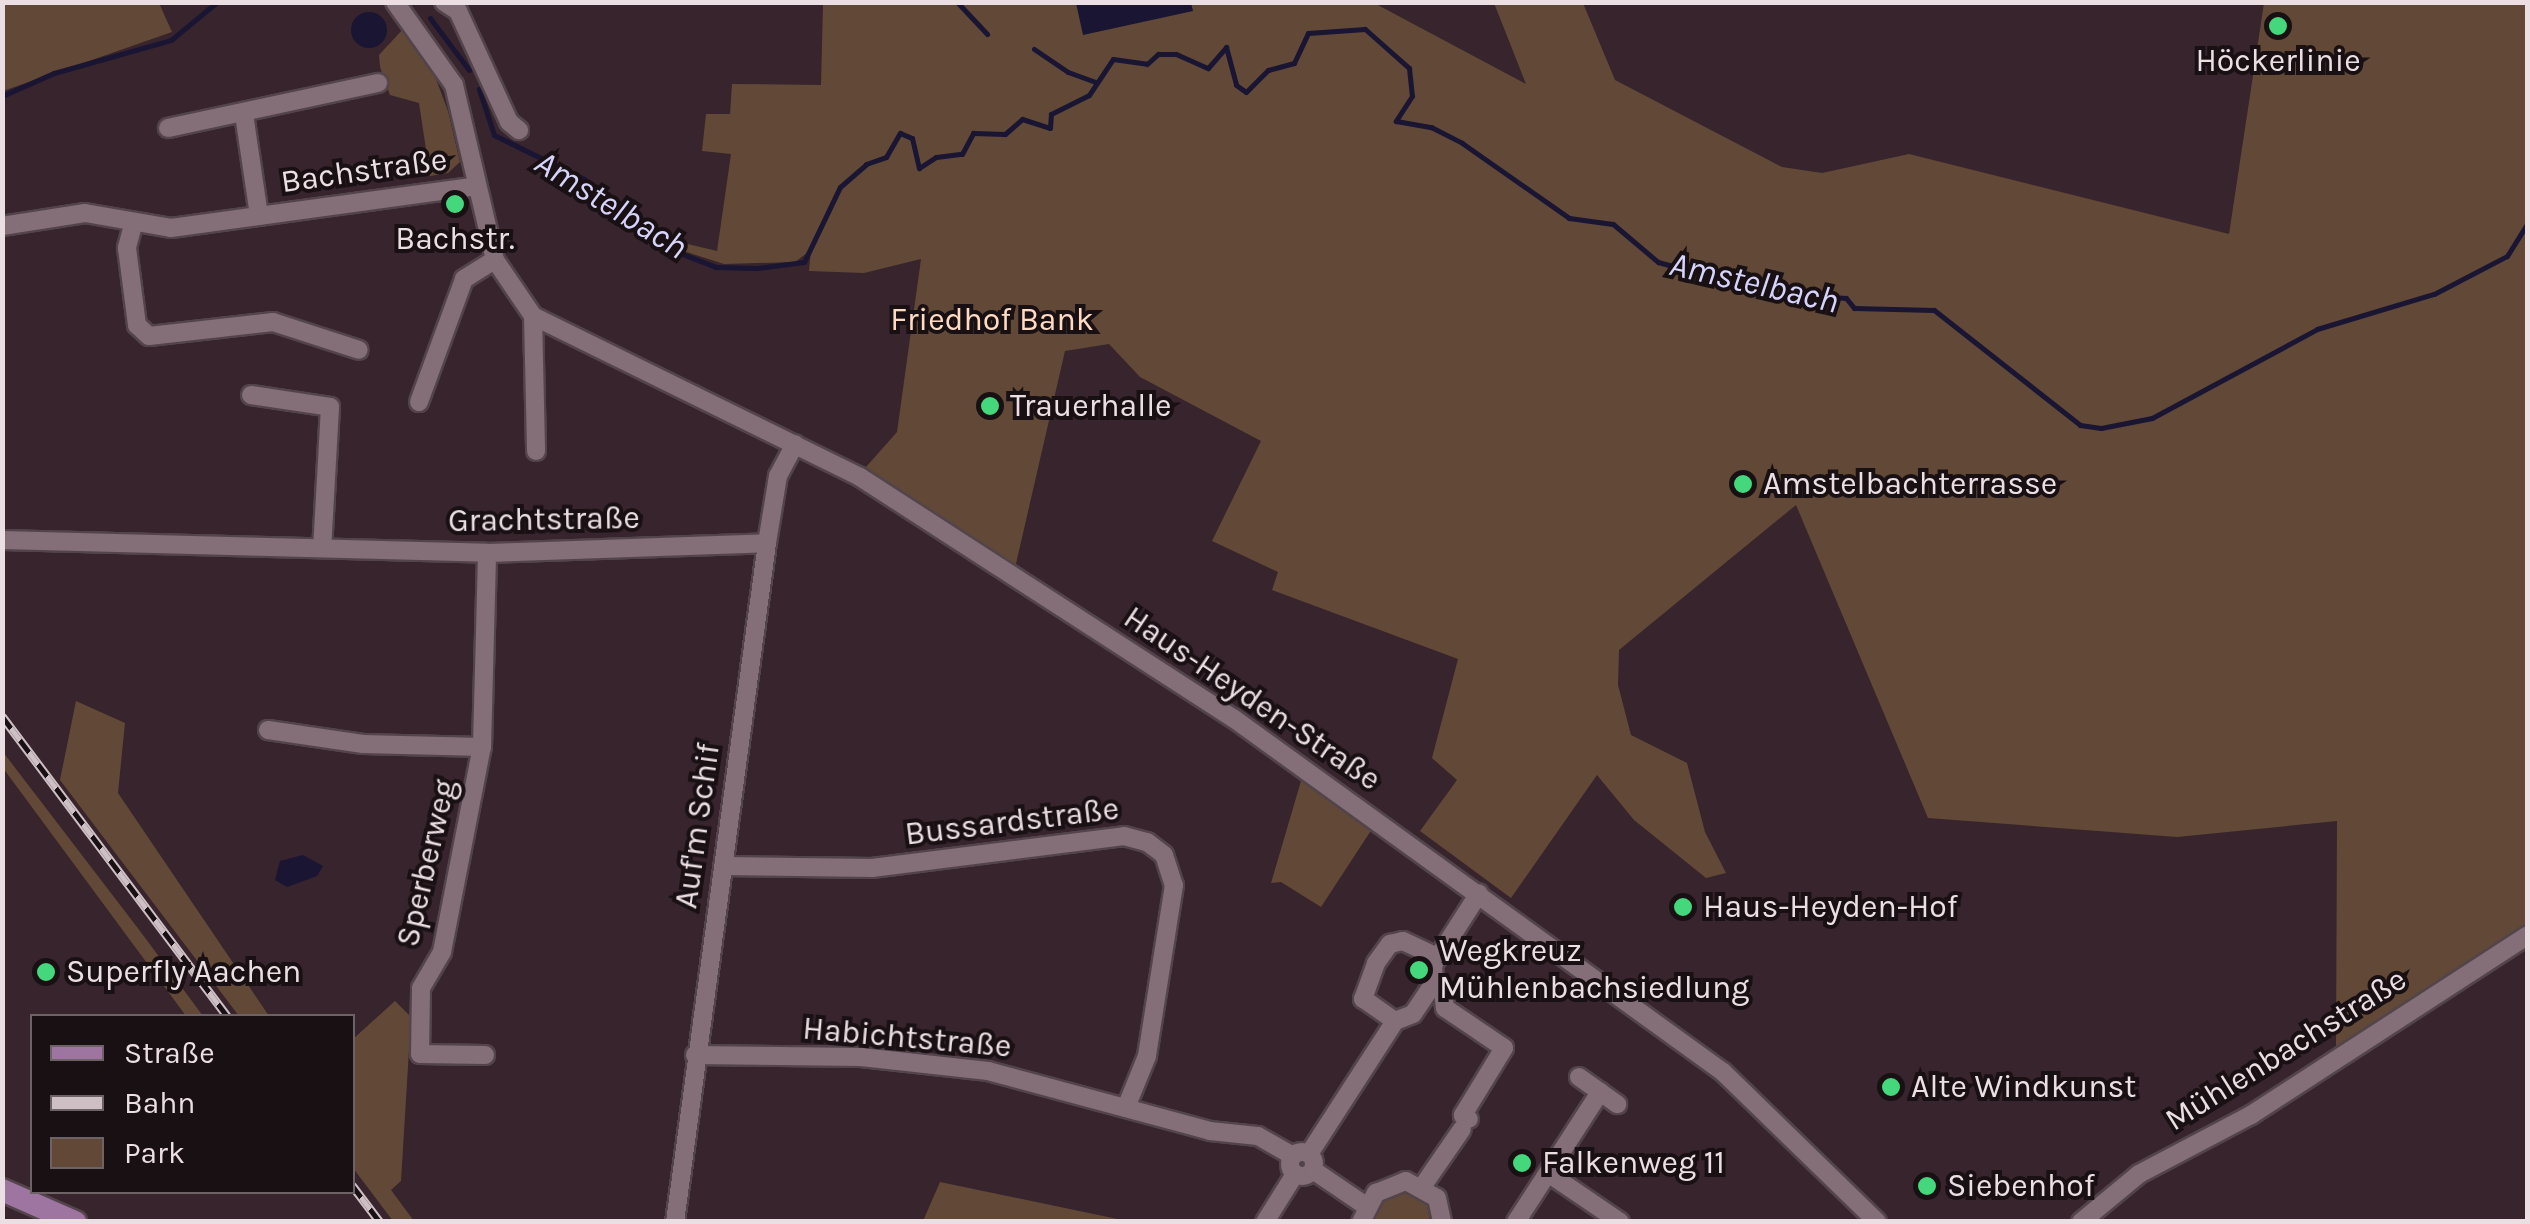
<!DOCTYPE html>
<meta charset="utf-8">
<style>
body{margin:0}
#map{position:relative;width:2530px;height:1224px;overflow:hidden;background:#37242c;font-family:Karla,sans-serif}
div>[style]{position:absolute}
.green>*{inset:0;background:#624937}
.water>*{inset:0;background:#191533}
.round{border-radius:50%}
.stream>*{height:5px;margin:-2.5px;padding:0 2.5px;transform-origin:2.5px;border-radius:2.5px;background:#191533}
.roads{filter:drop-shadow(2px 0 #53444b) drop-shadow(-2px 0 #53444b) drop-shadow(0 2px #53444b) drop-shadow(0 -2px #53444b)}
.minor>*{height:18px;margin:-9px;padding:0 9px;transform-origin:9px;border-radius:9px;background:#846e77}
.minor>.ring{margin:-9px;padding:0;box-sizing:content-box;background:none;border:18px solid #846e77;border-radius:50%}
.major>*{height:22px;margin:-11px;padding:0 11px;transform-origin:11px;border-radius:11px;background:#9d75a0}
.rail>*{height:9px;margin-top:-4.5px;transform-origin:0;background:repeating-linear-gradient(90deg,#191014 0 15px,#cdbfc4 0 30px);box-sizing:border-box;border-block:2px solid #cdbfc4}
.dots>*{width:28px;height:28px;translate:-50% -50%;box-sizing:border-box;border:5px solid #191014;border-radius:50%}
span{translate:-50% -50%;white-space:nowrap;text-align:center;line-height:1.15;-webkit-text-stroke:8px #191014;paint-order:stroke}
.poi-label{font-size:32px;color:#ecdfe4}
.left{translate:0 -50%;text-align:left}
.street-label{font-size:32px;color:#ecdfe4}
.park-label{font-size:32px;color:#ffdbc3}
.water-label{font-size:35px;color:#d6d4fa;font-style:italic}
.frame{position:absolute;inset:0;border:5px solid #ecdfe4;pointer-events:none}
.legend{position:absolute;left:30px;top:1014px;width:325px;height:180px;box-sizing:border-box;background:#191014;border:2px solid #6d6367;margin:0;padding:12px 18px;list-style:none;font-size:30px;color:#ecdfe4}
.legend li{display:flex;align-items:center;gap:20px;height:50px}
.legend b{width:50px;border:2px solid #6d6367}
</style>
<div id="map">
<div class="green">
<i style="clip-path:polygon(3px 2px,159px 3px,172px 32px,3px 91px)"></i>
<i style="clip-path:polygon(823px 3px,1374px 3px,1526px 84px,1494px 3px,1583px 3px,1615px 80px,1782px 167px,1822px 173px,1909px 154px,2229px 234px,2264px 3px,2527px 3px,2527px 929px,2336px 1050px,2337px 821px,2177px 837px,1928px 818px,1796px 505px,1619px 650px,1618px 685px,1631px 735px,1687px 763px,1705px 832px,1726px 873px,1706px 878px,1634px 820px,1597px 775px,1511px 898px,1420px 831px,1457px 780px,1432px 758px,1458px 659px,1272px 590px,1278px 572px,1212px 541px,1261px 441px,1140px 377px,1109px 344px,1065px 351px,1015px 568px,866px 467px,897px 432px,921px 259px,864px 273px,809px 271px,811px 250px,795px 262px,724px 264px,674px 248px,675px 241px,717px 251px,731px 154px,702px 151px,706px 114px,730px 114px,732px 84px,821px 85px)"></i>
<i style="clip-path:polygon(403px 29px,433px 71px,448px 111px,460px 162px,448px 173px,430px 176px,419px 103px,390px 95px,380px 67px,379px 55px)"></i>
<i style="clip-path:polygon(76px 701px,125px 723px,118px 793px,269px 1016px,239px 1016px,60px 780px)"></i>
<i style="clip-path:polygon(3px 752px,140px 931px,203px 1016px,186px 1016px,3px 768px)"></i>
<i style="clip-path:polygon(1301px 781px,1372px 829px,1321px 907px,1281px 882px,1271px 883px)"></i>
<i style="clip-path:polygon(395px 1001px,411px 1017px,401px 1181px,391px 1190px,414px 1221px,393px 1221px,353px 1168px,353px 1039px)"></i>
<i style="clip-path:polygon(940px 1182px,1127px 1221px,923px 1221px)"></i>
<i style="clip-path:polygon(1407px 1190px,1427px 1204px,1430px 1221px,1372px 1221px,1384px 1196px)"></i>
</div>
<div class="water">
<i style="clip-path:polygon(1076px 3px,1191px 3px,1193px 11px,1083px 35px)"></i>
<i class="round" style="left:351px;top:12px;width:36px;height:36px"></i>
<i style="clip-path:polygon(303px 855px,323px 866px,317px 876px,287px 887px,275px 880px,280px 861px)"></i>
</div>
<div class="stream">
<i style="left:957px;top:2px;width:44px;rotate:46.8deg"></i>
<i style="left:430px;top:18px;width:65px;rotate:53.1deg"></i>
<i style="left:1034px;top:49px;width:41px;rotate:34.1deg"></i>
<i style="left:1068px;top:72px;width:30px;rotate:20deg"></i>
<i style="left:479px;top:89px;width:48px;rotate:71.9deg"></i>
<i style="left:494px;top:135px;width:100px;rotate:26.1deg"></i>
<i style="left:584px;top:179px;width:58px;rotate:34.5deg"></i>
<i style="left:632px;top:212px;width:47px;rotate:47.6deg"></i>
<i style="left:664px;top:247px;width:56px;rotate:21deg"></i>
<i style="left:716px;top:267px;width:41px;rotate:1.4deg"></i>
<i style="left:757px;top:268px;width:47px;rotate:-7.3deg"></i>
<i style="left:804px;top:262px;width:83px;rotate:-64.4deg"></i>
<i style="left:840px;top:187px;width:35px;rotate:-41deg"></i>
<i style="left:866px;top:164px;width:21px;rotate:-19deg"></i>
<i style="left:886px;top:157px;width:28px;rotate:-60deg"></i>
<i style="left:900px;top:133px;width:13px;rotate:23deg"></i>
<i style="left:912px;top:138px;width:31px;rotate:77deg"></i>
<i style="left:919px;top:168px;width:20px;rotate:-33deg"></i>
<i style="left:936px;top:157px;width:26px;rotate:-7deg"></i>
<i style="left:962px;top:154px;width:24px;rotate:-62deg"></i>
<i style="left:973px;top:133px;width:32px;rotate:2deg"></i>
<i style="left:1005px;top:134px;width:23px;rotate:-41deg"></i>
<i style="left:1022px;top:119px;width:29px;rotate:18deg"></i>
<i style="left:1050px;top:128px;width:14px;rotate:-86deg"></i>
<i style="left:1051px;top:114px;width:42px;rotate:-26.6deg"></i>
<i style="left:1089px;top:95px;width:43px;rotate:-56.3deg"></i>
<i style="left:1113px;top:59px;width:34px;rotate:8deg"></i>
<i style="left:1147px;top:64px;width:15px;rotate:-42deg"></i>
<i style="left:1158px;top:54px;width:18px"></i>
<i style="left:1176px;top:54px;width:35px;rotate:24deg"></i>
<i style="left:1208px;top:68px;width:28px;rotate:-49deg"></i>
<i style="left:1226px;top:47px;width:39px;rotate:75deg"></i>
<i style="left:1236px;top:85px;width:12px;rotate:35deg"></i>
<i style="left:1246px;top:92px;width:31px;rotate:-45deg"></i>
<i style="left:1268px;top:70px;width:27px;rotate:-15deg"></i>
<i style="left:1294px;top:63px;width:33px;rotate:-65deg"></i>
<i style="left:1308px;top:33px;width:57px;rotate:-4deg"></i>
<i style="left:1365px;top:29px;width:59px;rotate:41.6deg"></i>
<i style="left:1409px;top:68px;width:28px;rotate:84deg"></i>
<i style="left:1412px;top:96px;width:30px;rotate:123deg"></i>
<i style="left:1396px;top:121px;width:36px;rotate:10deg"></i>
<i style="left:1431px;top:127px;width:35px;rotate:27deg"></i>
<i style="left:1462px;top:143px;width:131px;rotate:35deg"></i>
<i style="left:1569px;top:218px;width:44px;rotate:7.8deg"></i>
<i style="left:1613px;top:224px;width:59px;rotate:40.2deg"></i>
<i style="left:1658px;top:262px;width:146px;rotate:15.5deg"></i>
<i style="left:1799px;top:301px;width:20px;rotate:-15deg"></i>
<i style="left:1818px;top:296px;width:28px;rotate:4deg"></i>
<i style="left:1846px;top:298px;width:13px;rotate:51deg"></i>
<i style="left:1854px;top:308px;width:80px;rotate:1.4deg"></i>
<i style="left:1934px;top:310px;width:186px;rotate:38.2deg"></i>
<i style="left:2080px;top:425px;width:21px;rotate:8deg"></i>
<i style="left:2101px;top:428px;width:52px;rotate:-11.1deg"></i>
<i style="left:2152px;top:418px;width:187px;rotate:-28.3deg"></i>
<i style="left:2317px;top:329px;width:122px;rotate:-16.7deg"></i>
<i style="left:2434px;top:294px;width:82px;rotate:-27.5deg"></i>
<i style="left:2507px;top:256px;width:40px;rotate:-58deg"></i>
<i style="left:2px;top:96px;width:57px;rotate:-23.9deg"></i>
<i style="left:54px;top:73px;width:122px;rotate:-15.8deg"></i>
<i style="left:171px;top:40px;width:60px;rotate:-39.6deg"></i>
</div>
<div class="roads">
<div class="minor">
<i style="left:395px;top:2px;width:102px;rotate:54.6deg"></i>
<i style="left:454px;top:85px;width:180px;rotate:76.8deg"></i>
<i style="left:495px;top:260px;width:68px;rotate:55.8deg"></i>
<i style="left:533px;top:316px;width:364px;rotate:26.2deg"></i>
<i style="left:860px;top:477px;width:444px;rotate:32.9deg"></i>
<i style="left:1233px;top:718px;width:604px;rotate:35.85deg"></i>
<i style="left:1723px;top:1072px;width:215px;rotate:44.2deg"></i>
<i style="left:444px;top:2px;width:17px;rotate:33deg"></i>
<i style="left:458px;top:11px;width:122px;rotate:65.3deg"></i>
<i style="left:509px;top:122px;width:13px;rotate:39deg"></i>
<i style="left:244px;top:114px;width:103px;rotate:81.6deg"></i>
<i style="left:168px;top:128px;width:215px;rotate:-12.1deg"></i>
<i style="left:133px;top:225px;width:24px;rotate:105deg"></i>
<i style="left:127px;top:248px;width:78px;rotate:82.6deg"></i>
<i style="left:137px;top:325px;width:16px;rotate:43deg"></i>
<i style="left:149px;top:336px;width:125px;rotate:-6.4deg"></i>
<i style="left:273px;top:322px;width:90px;rotate:18deg"></i>
<i style="left:2px;top:226px;width:84px;rotate:-8.9deg"></i>
<i style="left:85px;top:213px;width:87px;rotate:9.9deg"></i>
<i style="left:171px;top:228px;width:309px;rotate:-7.8deg"></i>
<i style="left:533px;top:316px;width:135px;rotate:88.7deg"></i>
<i style="left:251px;top:395px;width:80px;rotate:8.6deg"></i>
<i style="left:330px;top:407px;width:141px;rotate:93.2deg"></i>
<i style="left:419px;top:402px;width:131px;rotate:-69.9deg"></i>
<i style="left:464px;top:279px;width:36px;rotate:-32deg"></i>
<i style="left:2px;top:540px;width:485px;rotate:1.5deg"></i>
<i style="left:487px;top:553px;width:280px;rotate:-2deg"></i>
<i style="left:268px;top:730px;width:96px;rotate:8.4deg"></i>
<i style="left:363px;top:744px;width:119px;rotate:1.4deg"></i>
<i style="left:723px;top:866px;width:149px;rotate:0.8deg"></i>
<i style="left:872px;top:868px;width:254px;rotate:-7.2deg"></i>
<i style="left:1124px;top:836px;width:24px;rotate:15deg"></i>
<i style="left:1147px;top:842px;width:21px;rotate:37deg"></i>
<i style="left:1164px;top:855px;width:32px;rotate:72deg"></i>
<i style="left:1174px;top:885px;width:173px;rotate:99deg"></i>
<i style="left:1147px;top:1056px;width:53px;rotate:112.2deg"></i>
<i style="left:1434px;top:983px;width:11px;rotate:38deg"></i>
<i style="left:1443px;top:990px;width:18px;rotate:84deg"></i>
<i style="left:1445px;top:1008px;width:71px;rotate:34.1deg"></i>
<i style="left:1504px;top:1048px;width:79px;rotate:121.5deg"></i>
<i style="left:1463px;top:1115px;width:7px;rotate:34deg"></i>
<i style="left:1395px;top:1021px;width:39px;rotate:-145deg"></i>
<i style="left:1363px;top:999px;width:38px;rotate:-70deg"></i>
<i style="left:1376px;top:963px;width:24px;rotate:-54deg"></i>
<i style="left:1390px;top:944px;width:13px;rotate:-13deg"></i>
<i style="left:1403px;top:941px;width:38px;rotate:25deg"></i>
<i style="left:485px;top:1055px;width:65px;rotate:-179.1deg"></i>
<i style="left:420px;top:1054px;width:66px;rotate:-89.1deg"></i>
<i style="left:421px;top:988px;width:42px;rotate:-59.7deg"></i>
<i style="left:442px;top:952px;width:209px;rotate:-79deg"></i>
<i style="left:482px;top:747px;width:194px;rotate:-88.5deg"></i>
<i style="left:695px;top:1055px;width:166px;rotate:0.7deg"></i>
<i style="left:861px;top:1057px;width:128px;rotate:6.3deg"></i>
<i style="left:988px;top:1071px;width:230px;rotate:15.1deg"></i>
<i style="left:1210px;top:1131px;width:48px;rotate:5.9deg"></i>
<i style="left:1258px;top:1136px;width:40px;rotate:29.7deg"></i>
<i style="left:1579px;top:1077px;width:47px;rotate:35.4deg"></i>
<i class="ring" style="left:1290px;top:1152px;width:6px;height:6px"></i>
<i style="left:1309px;top:1154px;width:158px;rotate:-57.1deg"></i>
<i style="left:1395px;top:1021px;width:19px;rotate:-21deg"></i>
<i style="left:1413px;top:1014px;width:37px;rotate:-56deg"></i>
<i style="left:1434px;top:983px;width:18px;rotate:-93deg"></i>
<i style="left:1433px;top:965px;width:85px;rotate:-57.4deg"></i>
<i style="left:1313px;top:1170px;width:64px;rotate:34.2deg"></i>
<i style="left:1548px;top:1173px;width:87px;rotate:34.2deg"></i>
<i style="left:1422px;top:1187px;width:70px;rotate:-55.4deg"></i>
<i style="left:675px;top:1222px;width:685px;rotate:-82.28deg"></i>
<i style="left:767px;top:543px;width:68px;rotate:-80.7deg"></i>
<i style="left:778px;top:476px;width:36px;rotate:-62deg"></i>
<i style="left:1265px;top:1222px;width:57px;rotate:-58deg"></i>
<i style="left:1361px;top:1222px;width:33px;rotate:-63deg"></i>
<i style="left:1376px;top:1193px;width:32px;rotate:-22deg"></i>
<i style="left:1406px;top:1181px;width:35px;rotate:29deg"></i>
<i style="left:1437px;top:1198px;width:25px;rotate:78deg"></i>
<i style="left:1516px;top:1222px;width:155px;rotate:-57.1deg"></i>
<i style="left:2081px;top:1222px;width:75px;rotate:-39.6deg"></i>
<i style="left:2139px;top:1174px;width:127px;rotate:-27.8deg"></i>
<i style="left:2251px;top:1115px;width:330px;rotate:-33deg"></i>
</div>
<div class="major">
<i style="left:2px;top:1190px;width:80px;rotate:23.7deg"></i>
</div>
</div>
<div class="rail">
<i style="left:2px;top:716px;width:375px;rotate:53.1deg"></i>
<i style="left:352px;top:1185px;width:46px;rotate:52.9deg"></i>
</div>
<div class="dots">
<i style="left:2278px;top:26px;background:#44d77b"></i>
<i style="left:455px;top:204px;background:#44d77b"></i>
<i style="left:990px;top:406px;background:#44d77b"></i>
<i style="left:1743px;top:484px;background:#44d77b"></i>
<i style="left:1683px;top:907px;background:#44d77b"></i>
<i style="left:1419px;top:970px;background:#44d77b"></i>
<i style="left:46px;top:972px;background:#44d77b"></i>
<i style="left:1891px;top:1087px;background:#44d77b"></i>
<i style="left:1522px;top:1163px;background:#44d77b"></i>
<i style="left:1927px;top:1186px;background:#44d77b"></i>
</div>
<div class="poi-label">
<span style="left:2278px;top:61px">Höckerlinie</span>
<span style="left:455px;top:239px">Bachstr.</span>
<span class="left" style="left:1010px;top:406px">Trauerhalle</span>
<span class="left" style="left:1763px;top:484px">Amstelbachterrasse</span>
<span class="left" style="left:1703px;top:907px">Haus-Heyden-Hof</span>
<span class="left" style="left:1439px;top:970px">Wegkreuz<br>Mühlenbachsiedlung</span>
<span class="left" style="left:66px;top:972px">Superfly Aachen</span>
<span class="left" style="left:1911px;top:1087px">Alte Windkunst</span>
<span class="left" style="left:1542px;top:1163px">Falkenweg 11</span>
<span class="left" style="left:1947px;top:1186px">Siebenhof</span>
</div>
<div class="street-label">
<span style="left:364px;top:171px;rotate:-8deg">Bachstraße</span>
<span style="left:544px;top:520px;rotate:-1deg">Grachtstraße</span>
<span style="left:1252px;top:699px;rotate:34deg">Haus-Heyden-Straße</span>
<span style="left:1012px;top:822px;rotate:-7deg">Bussardstraße</span>
<span style="left:698px;top:826px;rotate:-82deg">Auf'm Schif</span>
<span style="left:427px;top:863px;rotate:-77deg">Sperberweg</span>
<span style="left:907px;top:1038px;rotate:5deg">Habichtstraße</span>
<span style="left:2286px;top:1050px;rotate:-32deg">Mühlenbachstraße</span>
</div>
<div class="park-label">
<span style="left:992px;top:320px">Friedhof Bank</span>
</div>
<div class="water-label">
<span style="left:611px;top:205px;rotate:32deg">Amstelbach</span>
<span style="left:1754px;top:283px;rotate:13deg">Amstelbach</span>
</div>
<div class="frame"></div>
<ul class="legend">
<li><b style="height:12px;background:#9d75a0"></b>Straße</li>
<li><b style="height:12px;background:#cdbfc4"></b>Bahn</li>
<li><b style="height:28px;background:#624937"></b>Park</li>
</ul>
</div>
